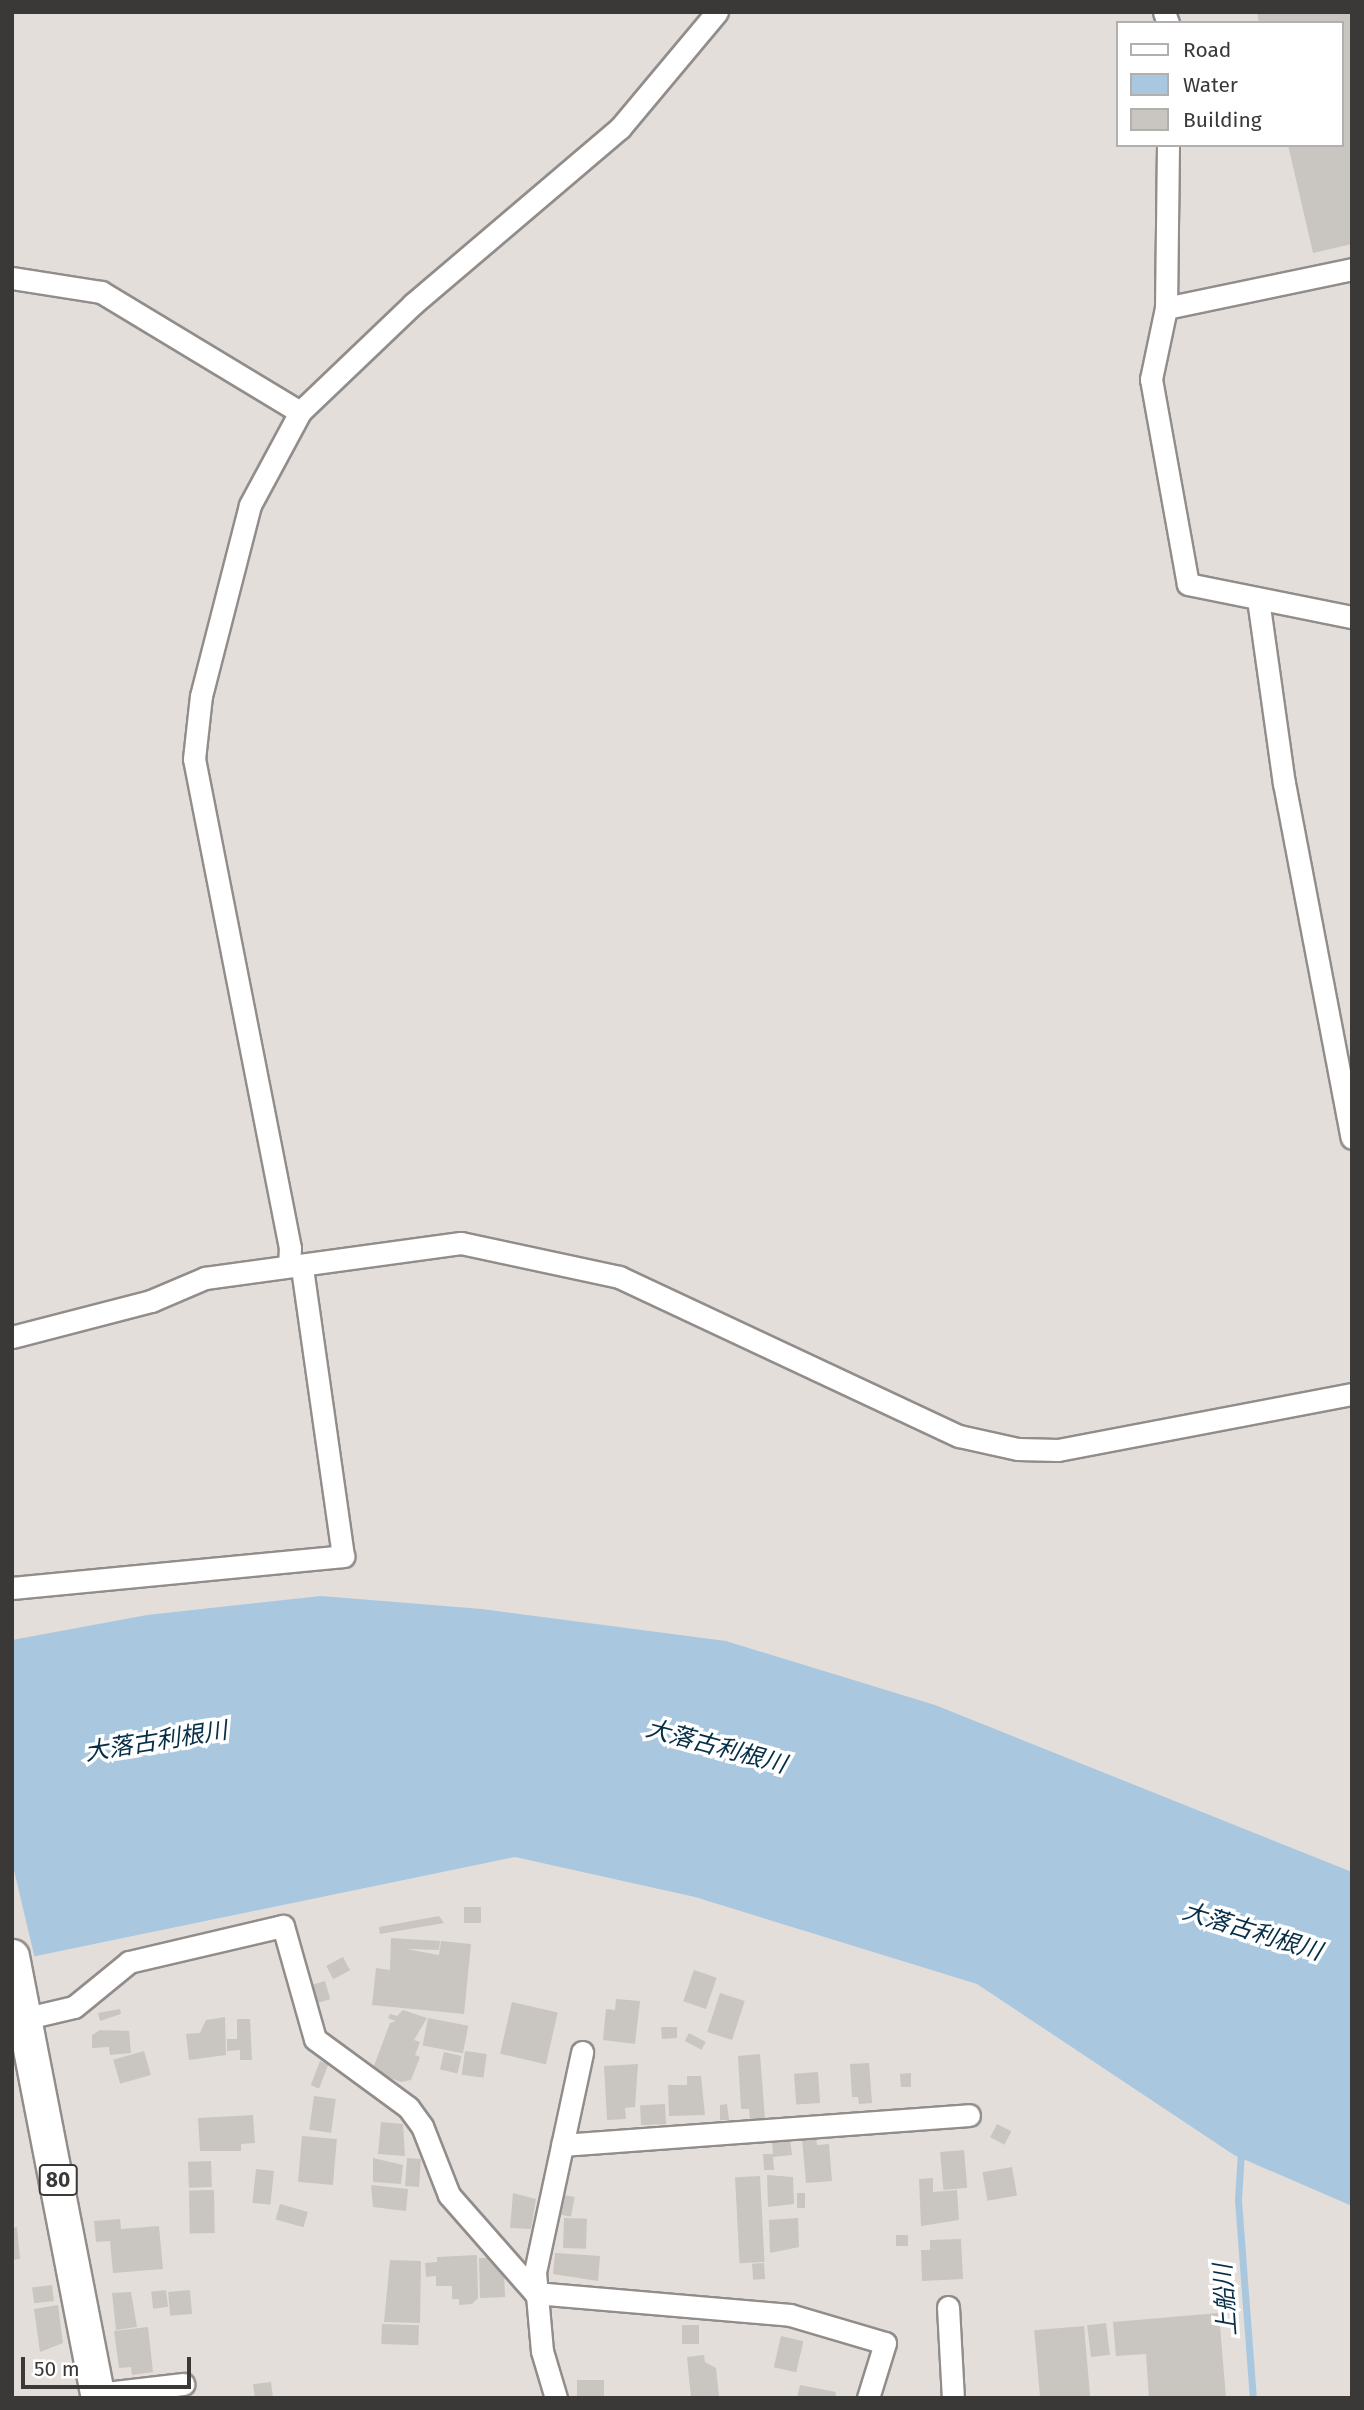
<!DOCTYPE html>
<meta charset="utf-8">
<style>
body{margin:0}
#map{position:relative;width:1364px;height:2410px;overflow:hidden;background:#e4dedb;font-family:"Fira Sans","Noto Sans JP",sans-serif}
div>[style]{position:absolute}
.water>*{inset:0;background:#a9c8e0}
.pier>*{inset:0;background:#e4dedb}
.stream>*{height:7px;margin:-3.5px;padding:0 3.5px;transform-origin:3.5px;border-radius:3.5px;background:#a9c8e0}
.building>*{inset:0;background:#c9c5c1;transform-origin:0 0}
.roads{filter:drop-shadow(2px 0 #928d8a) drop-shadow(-2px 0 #928d8a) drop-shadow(0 2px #928d8a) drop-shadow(0 -2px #928d8a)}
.street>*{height:21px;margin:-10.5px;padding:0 10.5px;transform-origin:10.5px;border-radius:10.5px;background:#fff}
.primary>*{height:33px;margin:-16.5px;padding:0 16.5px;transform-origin:16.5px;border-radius:16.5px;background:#fff}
span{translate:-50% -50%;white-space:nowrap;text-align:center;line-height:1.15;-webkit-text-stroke:7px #fff;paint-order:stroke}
.shield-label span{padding:2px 5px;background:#fff;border:2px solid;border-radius:5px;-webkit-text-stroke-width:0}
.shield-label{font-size:21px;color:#3b3938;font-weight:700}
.water-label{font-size:24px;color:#062e46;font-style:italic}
.frame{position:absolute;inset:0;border:14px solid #3b3938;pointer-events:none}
.legend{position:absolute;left:1116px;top:21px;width:228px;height:126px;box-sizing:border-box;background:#fff;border:2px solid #b1b0af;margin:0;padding:9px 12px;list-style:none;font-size:21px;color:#3b3938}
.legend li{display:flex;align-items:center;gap:14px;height:35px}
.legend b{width:35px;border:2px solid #b1b0af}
.scale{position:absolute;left:21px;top:2357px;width:170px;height:32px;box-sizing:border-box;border:4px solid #3b3938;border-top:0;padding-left:9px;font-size:21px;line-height:24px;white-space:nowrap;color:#3b3938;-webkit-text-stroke:5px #fff;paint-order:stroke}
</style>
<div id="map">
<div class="water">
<i style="clip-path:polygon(321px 1596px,482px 1609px,726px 1641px,935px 1705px,1352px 1872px,1352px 2206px,1234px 2155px,977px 1984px,695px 1897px,515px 1857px,12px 1961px,12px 1640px,147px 1615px)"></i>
</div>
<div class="pier">
<i style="clip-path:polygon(12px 1862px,35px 1959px,12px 1965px)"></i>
</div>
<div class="stream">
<i style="left:1241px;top:2151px;width:49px;rotate:93.5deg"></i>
<i style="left:1238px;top:2200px;width:199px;rotate:85.7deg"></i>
</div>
<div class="building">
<i style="clip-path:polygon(1257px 12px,1352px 12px,1352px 244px,1313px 253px,1288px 145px,1341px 145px,1341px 23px,1259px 23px)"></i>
<i style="left:464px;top:1907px;width:17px;height:16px"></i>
<i style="clip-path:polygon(439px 1916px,444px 1923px,380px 1934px,379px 1927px)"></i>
<i style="clip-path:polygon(391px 1938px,440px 1941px,439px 1950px,406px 1949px,439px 1955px,441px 1941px,471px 1944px,464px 2014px,372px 2005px,376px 1968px,390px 1970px)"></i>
<i style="left:343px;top:1957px;width:15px;height:19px;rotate:62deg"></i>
<i style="left:694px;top:1970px;width:24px;height:33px;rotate:19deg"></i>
<i style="left:325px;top:1981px;width:19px;height:17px;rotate:74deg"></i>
<i style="left:720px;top:1993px;width:26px;height:41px;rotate:18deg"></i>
<i style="clip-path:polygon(616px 1999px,640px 2001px,635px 2044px,603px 2040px,606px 2009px,615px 2010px)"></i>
<i style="left:512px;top:2002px;width:47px;height:53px;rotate:13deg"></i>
<i style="clip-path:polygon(120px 2009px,121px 2014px,100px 2021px,98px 2013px)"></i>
<i style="clip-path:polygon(403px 2010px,427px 2018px,414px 2040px,420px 2042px,415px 2055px,420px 2057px,411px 2080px,401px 2082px,372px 2071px,390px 2023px,396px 2021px,388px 2018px,390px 2014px,397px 2016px)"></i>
<i style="clip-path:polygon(225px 2017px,226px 2055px,189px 2060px,186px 2034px,200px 2033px,206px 2020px)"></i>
<i style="left:428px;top:2018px;width:41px;height:28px;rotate:11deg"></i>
<i style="clip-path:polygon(237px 2019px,250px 2019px,252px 2060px,240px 2060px,240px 2050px,227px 2051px,227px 2039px,237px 2039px)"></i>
<i style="clip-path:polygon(661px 2027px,677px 2027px,677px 2038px,662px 2039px)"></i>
<i style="clip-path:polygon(100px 2030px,129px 2031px,131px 2053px,110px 2055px,109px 2047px,92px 2048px,92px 2035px)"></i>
<i style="left:689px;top:2033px;width:19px;height:9px;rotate:28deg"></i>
<i style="left:144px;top:2051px;width:25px;height:32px;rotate:74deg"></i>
<i style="left:465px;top:2051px;width:22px;height:24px;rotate:8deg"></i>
<i style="left:444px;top:2052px;width:18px;height:18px;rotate:13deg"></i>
<i style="clip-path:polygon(760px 2054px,765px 2119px,750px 2120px,749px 2109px,741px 2109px,738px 2056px)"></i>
<i style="left:320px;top:2061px;width:9px;height:26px;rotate:21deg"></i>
<i style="clip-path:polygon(869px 2063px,872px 2103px,859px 2104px,858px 2097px,852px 2097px,850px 2064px)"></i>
<i style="clip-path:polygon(638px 2064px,635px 2107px,625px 2108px,626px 2119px,607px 2120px,604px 2066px)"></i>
<i style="left:818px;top:2072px;width:31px;height:24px;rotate:86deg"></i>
<i style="clip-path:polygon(911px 2073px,911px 2087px,901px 2087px,900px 2074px)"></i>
<i style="clip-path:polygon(687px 2076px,701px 2076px,705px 2115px,669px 2116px,668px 2085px,687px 2085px)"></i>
<i style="left:314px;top:2096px;width:22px;height:34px;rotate:8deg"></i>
<i style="left:665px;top:2104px;width:20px;height:25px;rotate:87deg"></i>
<i style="clip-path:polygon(727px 2104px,729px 2120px,720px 2120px,720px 2105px)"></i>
<i style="clip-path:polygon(253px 2115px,255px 2143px,241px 2144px,241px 2151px,200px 2151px,198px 2118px)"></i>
<i style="clip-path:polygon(381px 2122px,403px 2124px,405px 2156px,378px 2154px)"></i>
<i style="left:997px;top:2124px;width:16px;height:15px;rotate:27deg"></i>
<i style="left:302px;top:2136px;width:35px;height:46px;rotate:5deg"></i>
<i style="clip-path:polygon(816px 2137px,817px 2145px,829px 2144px,832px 2181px,806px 2183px,802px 2138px)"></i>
<i style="clip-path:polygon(790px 2139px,792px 2155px,773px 2157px,774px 2170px,764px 2170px,763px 2154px,773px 2154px,772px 2140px)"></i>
<i style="left:964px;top:2150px;width:38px;height:24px;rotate:85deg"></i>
<i style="clip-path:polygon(373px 2158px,403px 2165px,401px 2184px,373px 2182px)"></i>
<i style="left:407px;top:2158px;width:14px;height:28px;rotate:4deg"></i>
<i style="left:211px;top:2161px;width:26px;height:23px;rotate:88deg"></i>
<i style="left:1012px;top:2167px;width:29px;height:30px;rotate:80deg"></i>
<i style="left:256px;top:2169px;width:18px;height:34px;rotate:6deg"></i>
<i style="clip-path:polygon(767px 2175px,793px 2177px,794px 2204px,768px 2207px)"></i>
<i style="left:760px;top:2176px;width:86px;height:25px;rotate:87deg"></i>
<i style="clip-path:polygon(933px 2178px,933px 2192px,957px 2190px,959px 2220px,921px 2226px,919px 2179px)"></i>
<i style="clip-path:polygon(371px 2185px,408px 2189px,406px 2211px,373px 2207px)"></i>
<i style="left:214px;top:2190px;width:43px;height:25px;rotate:89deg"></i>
<i style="clip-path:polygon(513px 2193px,536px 2199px,531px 2229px,510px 2228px)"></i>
<i style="left:797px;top:2193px;width:8px;height:15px"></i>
<i style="left:559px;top:2194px;width:16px;height:20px;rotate:11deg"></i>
<i style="left:280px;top:2204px;width:29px;height:16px;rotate:16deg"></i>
<i style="left:564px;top:2218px;width:23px;height:30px;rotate:2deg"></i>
<i style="clip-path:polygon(798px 2218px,799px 2247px,770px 2253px,769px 2220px)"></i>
<i style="clip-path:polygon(120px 2219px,121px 2229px,159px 2226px,163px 2269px,113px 2273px,110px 2241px,96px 2242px,94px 2221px)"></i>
<i style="clip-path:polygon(17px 2227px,20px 2259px,12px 2260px,12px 2228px)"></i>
<i style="left:908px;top:2235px;width:11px;height:12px;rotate:90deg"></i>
<i style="clip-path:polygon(961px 2239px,963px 2279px,922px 2281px,921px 2250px,930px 2250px,930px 2240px)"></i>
<i style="clip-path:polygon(555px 2253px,600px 2256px,598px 2281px,553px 2274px)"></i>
<i style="clip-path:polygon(477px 2255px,478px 2298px,472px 2304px,459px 2305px,459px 2299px,452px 2299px,452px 2286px,436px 2286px,436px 2276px,426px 2277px,425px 2263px,437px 2262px,437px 2257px)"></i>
<i style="clip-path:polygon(479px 2258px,491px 2258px,504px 2272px,505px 2297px,480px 2298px)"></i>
<i style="clip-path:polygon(390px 2260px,421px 2261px,420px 2323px,384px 2322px)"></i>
<i style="left:764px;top:2263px;width:16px;height:12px;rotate:86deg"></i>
<i style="left:52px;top:2285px;width:16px;height:20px;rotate:83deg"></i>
<i style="left:166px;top:2290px;width:17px;height:15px;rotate:83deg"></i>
<i style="left:190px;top:2290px;width:24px;height:22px;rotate:85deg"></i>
<i style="clip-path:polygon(131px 2292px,137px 2327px,116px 2330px,112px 2293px)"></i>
<i style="clip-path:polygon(58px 2305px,63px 2343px,40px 2352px,34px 2309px)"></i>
<i style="clip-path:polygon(1219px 2313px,1226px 2398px,1149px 2398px,1146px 2354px,1116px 2356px,1113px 2322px)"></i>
<i style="left:1106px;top:2323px;width:32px;height:19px;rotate:83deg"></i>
<i style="left:382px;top:2324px;width:37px;height:20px;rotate:2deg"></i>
<i style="left:682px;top:2325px;width:17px;height:19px"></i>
<i style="left:1084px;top:2326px;width:72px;height:50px;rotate:85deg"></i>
<i style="clip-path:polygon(148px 2327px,153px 2372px,132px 2375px,131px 2367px,119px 2368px,114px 2331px)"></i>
<i style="left:781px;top:2336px;width:23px;height:32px;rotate:13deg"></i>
<i style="clip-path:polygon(704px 2355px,705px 2362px,716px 2368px,719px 2396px,691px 2398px,687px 2357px)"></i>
<i style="left:577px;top:2380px;width:27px;height:18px"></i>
<i style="clip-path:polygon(271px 2382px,273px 2398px,255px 2398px,253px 2384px)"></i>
<i style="clip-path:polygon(800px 2385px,836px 2392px,835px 2398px,797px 2398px)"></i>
</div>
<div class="roads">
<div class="street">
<i style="left:1164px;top:12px;width:12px;rotate:70deg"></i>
<i style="left:1168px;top:145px;width:163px;rotate:90.7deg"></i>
<i style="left:1166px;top:308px;width:73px;rotate:101.9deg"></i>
<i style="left:1151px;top:379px;width:208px;rotate:79.8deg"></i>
<i style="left:1188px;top:584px;width:167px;rotate:11.4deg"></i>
<i style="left:12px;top:278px;width:90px;rotate:8.9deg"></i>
<i style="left:101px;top:292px;width:232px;rotate:31.1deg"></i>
<i style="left:1166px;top:308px;width:190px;rotate:-11.8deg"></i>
<i style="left:1258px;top:599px;width:186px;rotate:82deg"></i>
<i style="left:1284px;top:783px;width:361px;rotate:79.2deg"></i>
<i style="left:289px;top:1266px;width:18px;rotate:-87deg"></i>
<i style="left:290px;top:1248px;width:498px;rotate:-101.1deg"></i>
<i style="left:194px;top:759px;width:63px;rotate:-83.7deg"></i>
<i style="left:201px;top:696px;width:197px;rotate:-75.6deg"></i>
<i style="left:250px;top:505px;width:106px;rotate:-61.7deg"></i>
<i style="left:300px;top:412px;width:156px;rotate:-43.7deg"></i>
<i style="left:413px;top:304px;width:272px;rotate:-40.4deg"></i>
<i style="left:620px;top:128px;width:151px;rotate:-50.1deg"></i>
<i style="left:12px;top:1337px;width:144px;rotate:-14.5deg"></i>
<i style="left:151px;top:1301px;width:59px;rotate:-23.1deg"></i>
<i style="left:205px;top:1278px;width:258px;rotate:-7.8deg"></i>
<i style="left:461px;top:1243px;width:162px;rotate:12.1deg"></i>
<i style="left:619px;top:1277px;width:375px;rotate:25.1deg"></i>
<i style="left:959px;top:1436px;width:60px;rotate:12.4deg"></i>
<i style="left:1018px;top:1449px;width:40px;rotate:1.4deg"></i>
<i style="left:1058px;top:1450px;width:299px;rotate:-10.8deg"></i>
<i style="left:12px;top:1588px;width:333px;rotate:-5.5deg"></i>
<i style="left:343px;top:1556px;width:292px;rotate:-98.1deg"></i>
<i style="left:27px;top:2018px;width:48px;rotate:-13.2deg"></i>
<i style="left:74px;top:2007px;width:71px;rotate:-39.3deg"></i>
<i style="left:129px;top:1962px;width:158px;rotate:-13.2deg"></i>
<i style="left:283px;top:1926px;width:117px;rotate:74.2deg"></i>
<i style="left:315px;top:2039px;width:115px;rotate:36.2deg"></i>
<i style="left:408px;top:2107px;width:24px;rotate:54deg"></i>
<i style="left:422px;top:2126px;width:74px;rotate:68.6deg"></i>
<i style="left:449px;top:2195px;width:130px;rotate:48.7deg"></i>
<i style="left:535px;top:2293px;width:256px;rotate:4.9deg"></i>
<i style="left:790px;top:2315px;width:99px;rotate:16.4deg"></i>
<i style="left:885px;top:2343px;width:58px;rotate:107.2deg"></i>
<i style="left:562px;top:2145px;width:408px;rotate:-4.2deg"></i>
<i style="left:948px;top:2307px;width:91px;rotate:86.9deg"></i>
<i style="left:97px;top:2394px;width:87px;rotate:-6.6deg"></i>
<i style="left:556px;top:2398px;width:49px;rotate:-106.6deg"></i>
<i style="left:542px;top:2351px;width:79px;rotate:-95.1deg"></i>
<i style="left:535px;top:2272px;width:225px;rotate:-77.9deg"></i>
</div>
<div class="primary">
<i style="left:12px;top:1956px;width:450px;rotate:79deg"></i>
</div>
</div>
<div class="shield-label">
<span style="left:58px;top:2180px">80</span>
</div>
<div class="water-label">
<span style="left:156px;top:1742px;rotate:-9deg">大落古利根川</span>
<span style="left:716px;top:1747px;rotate:15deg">大落古利根川</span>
<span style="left:1252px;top:1932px;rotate:17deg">大落古利根川</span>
<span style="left:1226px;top:2300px;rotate:-94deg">上船川</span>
</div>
<div class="frame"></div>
<ul class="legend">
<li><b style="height:9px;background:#fff"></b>Road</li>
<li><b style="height:19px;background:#a9c8e0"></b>Water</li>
<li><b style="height:19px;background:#c9c5c1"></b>Building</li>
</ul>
<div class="scale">50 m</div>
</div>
